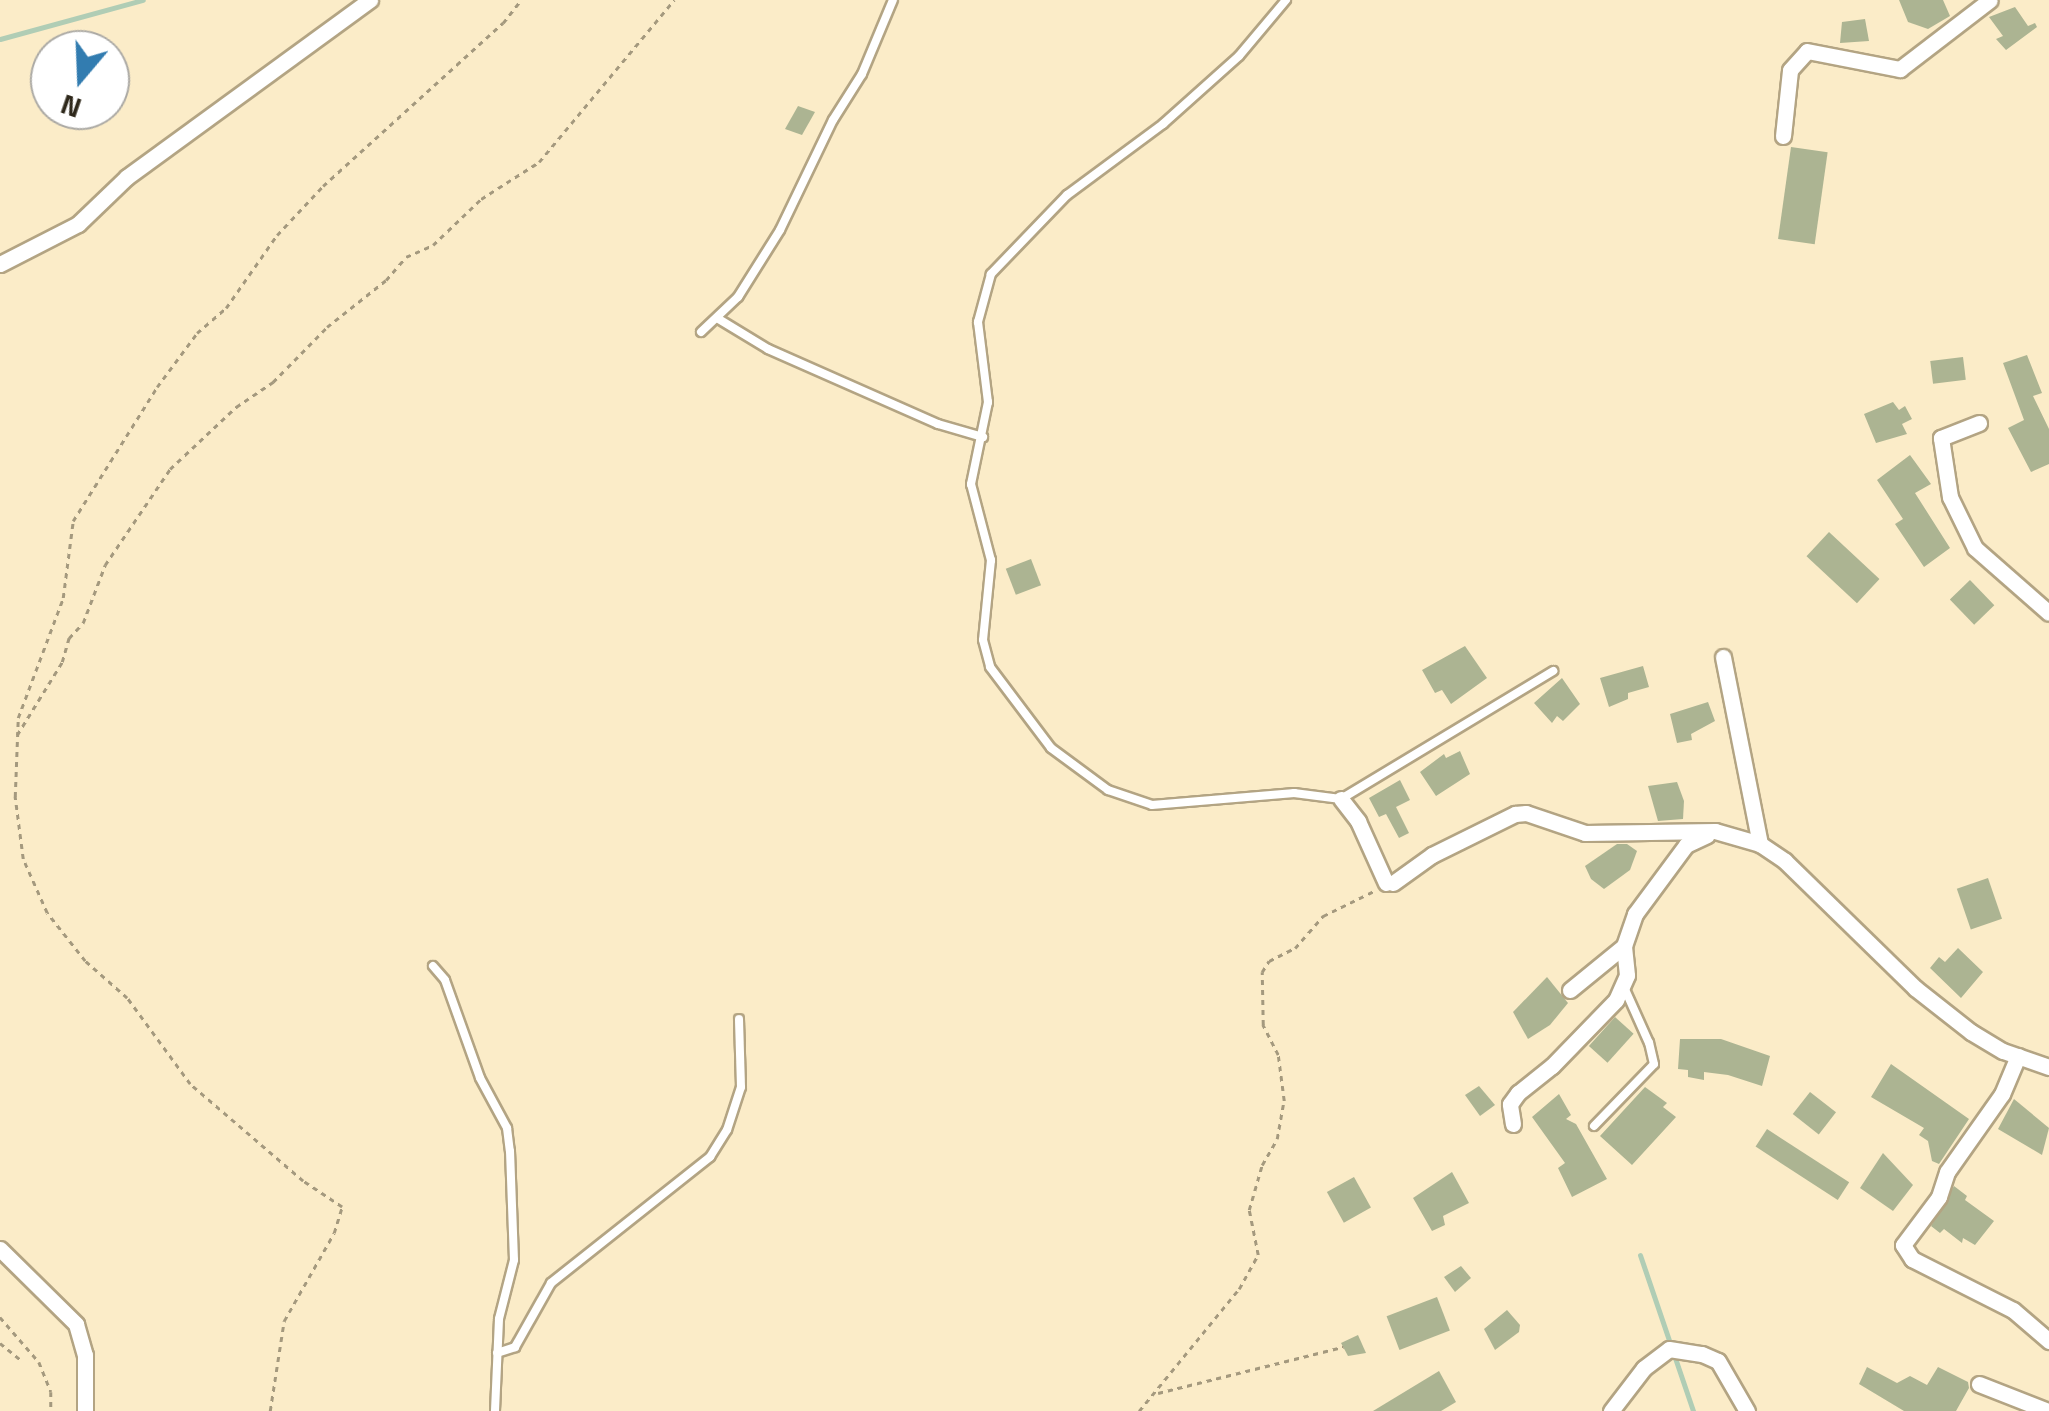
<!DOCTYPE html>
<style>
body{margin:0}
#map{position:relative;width:2049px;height:1411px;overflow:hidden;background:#fbecc8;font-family:"Titillium Web",sans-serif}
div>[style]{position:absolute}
.stream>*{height:5px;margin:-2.5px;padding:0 2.5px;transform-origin:2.5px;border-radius:2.5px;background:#b0cdb5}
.building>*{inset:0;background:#acb492;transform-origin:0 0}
.path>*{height:2.5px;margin-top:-1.25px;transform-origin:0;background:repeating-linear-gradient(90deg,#a4997e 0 5px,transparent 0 10px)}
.roads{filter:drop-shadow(2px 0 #b3a483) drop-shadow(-2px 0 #b3a483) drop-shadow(0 2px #b3a483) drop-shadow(0 -2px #b3a483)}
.service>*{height:8px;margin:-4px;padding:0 4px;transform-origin:4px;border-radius:4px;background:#fff}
.minor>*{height:15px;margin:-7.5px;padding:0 7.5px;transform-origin:7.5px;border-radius:7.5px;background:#fff}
span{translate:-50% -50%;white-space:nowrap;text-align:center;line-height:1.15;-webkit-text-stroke:10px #fff;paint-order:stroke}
.north{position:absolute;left:30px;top:30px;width:100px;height:100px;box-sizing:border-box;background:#fff;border:2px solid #aba9a4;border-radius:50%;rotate:199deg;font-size:28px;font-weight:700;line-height:40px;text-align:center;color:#2e281b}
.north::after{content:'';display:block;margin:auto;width:35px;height:45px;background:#327cb0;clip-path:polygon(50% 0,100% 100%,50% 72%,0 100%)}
</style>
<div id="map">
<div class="stream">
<i style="left:0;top:39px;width:148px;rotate:-15.3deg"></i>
<i style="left:1640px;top:1255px;width:165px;rotate:71.2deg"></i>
</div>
<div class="building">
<i style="clip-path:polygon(1899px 0,1943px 0,1950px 16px,1928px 29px,1908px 22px)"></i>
<i style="clip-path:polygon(2015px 7px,2028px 26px,2035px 23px,2037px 27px,2006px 50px,1996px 39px,2003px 36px,1989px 17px)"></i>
<i style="clip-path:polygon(1865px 19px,1869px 41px,1840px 43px,1842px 22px)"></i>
<i style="clip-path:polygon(798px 106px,815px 112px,802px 135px,785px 129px)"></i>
<i style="left:1791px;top:147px;width:37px;height:93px;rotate:8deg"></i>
<i style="clip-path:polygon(2027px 355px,2042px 393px,2033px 396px,2049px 429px,2049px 464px,2031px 472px,2008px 428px,2024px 420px,2003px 363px)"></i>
<i style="left:1963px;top:357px;width:23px;height:33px;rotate:83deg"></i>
<i style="clip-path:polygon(1893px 402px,1899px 410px,1905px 406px,1912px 419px,1902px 424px,1907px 434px,1876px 443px,1864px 414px)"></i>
<i style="clip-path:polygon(1910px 455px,1931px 484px,1915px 493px,1950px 548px,1924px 567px,1895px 524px,1903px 519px,1877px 480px)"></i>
<i style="left:1829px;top:532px;width:69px;height:33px;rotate:43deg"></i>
<i style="left:1031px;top:559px;width:28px;height:27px;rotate:69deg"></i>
<i style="left:1970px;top:580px;width:35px;height:28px;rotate:46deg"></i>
<i style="clip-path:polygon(1465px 646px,1487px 678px,1451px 704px,1442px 690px,1435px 693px,1422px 670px)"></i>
<i style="clip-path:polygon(1643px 666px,1649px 687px,1628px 693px,1628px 699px,1609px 707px,1600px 678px)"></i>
<i style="clip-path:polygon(1562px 678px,1580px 704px,1563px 721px,1557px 716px,1552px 723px,1534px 703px)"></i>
<i style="clip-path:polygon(1708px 702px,1715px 721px,1691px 734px,1692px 740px,1677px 743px,1670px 714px)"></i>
<i style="clip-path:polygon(1460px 751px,1470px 774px,1436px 796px,1420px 772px,1444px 754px,1446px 758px)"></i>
<i style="clip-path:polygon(1400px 780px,1410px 800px,1396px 807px,1409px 833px,1399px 838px,1386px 814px,1379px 817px,1369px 798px)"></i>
<i style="clip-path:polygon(1677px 782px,1684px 801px,1683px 819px,1658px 821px,1648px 786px)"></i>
<i style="clip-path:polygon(1617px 844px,1627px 844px,1637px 851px,1630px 870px,1604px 889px,1591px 879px,1585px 866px)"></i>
<i style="left:1988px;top:878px;width:43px;height:33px;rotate:71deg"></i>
<i style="clip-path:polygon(1958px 948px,1983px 972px,1961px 998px,1930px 968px,1939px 957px,1945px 962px)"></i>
<i style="clip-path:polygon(1547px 977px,1568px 1003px,1550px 1025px,1528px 1039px,1513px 1012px)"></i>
<i style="left:1615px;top:1017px;width:25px;height:39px;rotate:42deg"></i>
<i style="clip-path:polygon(1680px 1039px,1721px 1039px,1770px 1056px,1762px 1086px,1728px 1075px,1704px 1072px,1704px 1080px,1688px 1077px,1688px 1070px,1678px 1069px)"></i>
<i style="clip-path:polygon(1891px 1064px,1969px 1119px,1939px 1164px,1932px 1161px,1928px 1141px,1919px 1135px,1924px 1128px,1871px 1097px)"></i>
<i style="clip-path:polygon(1479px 1086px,1495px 1105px,1480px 1116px,1465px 1095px)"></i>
<i style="clip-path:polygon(1645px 1087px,1667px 1103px,1663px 1107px,1676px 1117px,1632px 1165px,1600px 1136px)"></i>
<i style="left:1810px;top:1092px;width:33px;height:28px;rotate:38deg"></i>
<i style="clip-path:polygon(1559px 1094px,1571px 1115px,1566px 1119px,1576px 1124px,1607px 1179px,1572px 1197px,1558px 1168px,1565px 1163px,1532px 1117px)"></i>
<i style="clip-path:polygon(2014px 1099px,2049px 1128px,2042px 1155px,1998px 1129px)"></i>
<i style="left:1767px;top:1129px;width:98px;height:21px;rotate:33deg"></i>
<i style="clip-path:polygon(1883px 1153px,1913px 1185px,1893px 1211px,1860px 1188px)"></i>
<i style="clip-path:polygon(1452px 1172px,1469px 1203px,1443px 1216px,1445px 1225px,1432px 1231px,1413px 1198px)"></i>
<i style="left:1354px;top:1177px;width:35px;height:31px;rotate:61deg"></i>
<i style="clip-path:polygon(1954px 1186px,1967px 1196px,1965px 1200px,1994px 1221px,1975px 1245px,1963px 1238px,1962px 1243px,1944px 1229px,1940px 1233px,1931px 1226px)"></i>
<i style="clip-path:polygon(1461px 1266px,1471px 1278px,1455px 1292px,1444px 1277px)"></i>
<i style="left:1437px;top:1297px;width:36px;height:54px;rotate:69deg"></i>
<i style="clip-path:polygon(1507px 1310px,1520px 1325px,1519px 1332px,1495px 1350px,1484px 1329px)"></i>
<i style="clip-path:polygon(1358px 1335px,1366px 1353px,1348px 1356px,1341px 1343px)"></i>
<i style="clip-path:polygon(1867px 1367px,1897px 1383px,1910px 1376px,1927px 1385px,1938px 1367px,1968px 1382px,1969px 1388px,1956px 1411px,1904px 1411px,1859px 1384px)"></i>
<i style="clip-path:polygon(1439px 1371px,1456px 1402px,1441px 1411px,1373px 1411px)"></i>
</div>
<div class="path">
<i style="left:17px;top:735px;width:86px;rotate:-58.3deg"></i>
<i style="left:62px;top:662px;width:25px;rotate:-74deg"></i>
<i style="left:69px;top:638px;width:21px;rotate:-47deg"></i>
<i style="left:83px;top:623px;width:62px;rotate:-69.2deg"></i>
<i style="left:105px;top:565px;width:116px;rotate:-55.9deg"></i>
<i style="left:170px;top:469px;width:91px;rotate:-43.2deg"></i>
<i style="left:236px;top:407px;width:45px;rotate:-34deg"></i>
<i style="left:273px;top:382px;width:77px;rotate:-45.5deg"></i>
<i style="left:327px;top:327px;width:75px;rotate:-38.5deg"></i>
<i style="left:386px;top:280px;width:30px;rotate:-49deg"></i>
<i style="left:406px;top:257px;width:30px;rotate:-24deg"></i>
<i style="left:433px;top:245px;width:66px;rotate:-43.8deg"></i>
<i style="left:481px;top:199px;width:69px;rotate:-32.5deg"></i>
<i style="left:539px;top:162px;width:211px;rotate:-50.2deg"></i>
<i style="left:0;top:1317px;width:60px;rotate:49.1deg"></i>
<i style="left:39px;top:1362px;width:32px;rotate:68deg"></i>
<i style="left:51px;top:1392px;width:19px;rotate:90deg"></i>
<i style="left:0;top:1343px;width:28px;rotate:39deg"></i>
<i style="left:1158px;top:1393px;width:191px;rotate:-14deg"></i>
<i style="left:270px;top:1411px;width:91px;rotate:-81.2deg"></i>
<i style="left:284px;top:1321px;width:101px;rotate:-60.4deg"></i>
<i style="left:334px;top:1233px;width:27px;rotate:-73deg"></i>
<i style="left:342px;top:1207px;width:47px;rotate:-146.3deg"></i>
<i style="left:303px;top:1181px;width:149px;rotate:-139.4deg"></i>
<i style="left:190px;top:1084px;width:107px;rotate:-126.2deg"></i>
<i style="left:127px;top:998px;width:56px;rotate:-138.6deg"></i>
<i style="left:85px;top:961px;width:61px;rotate:-128.4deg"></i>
<i style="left:47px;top:913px;width:59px;rotate:-114deg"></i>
<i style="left:23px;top:859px;width:63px;rotate:-97.4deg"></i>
<i style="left:15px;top:797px;width:79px;rotate:-87.8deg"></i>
<i style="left:18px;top:718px;width:128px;rotate:-69.4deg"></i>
<i style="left:63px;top:598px;width:78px;rotate:-82.6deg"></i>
<i style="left:73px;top:521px;width:158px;rotate:-57.9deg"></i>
<i style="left:157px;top:387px;width:67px;rotate:-53.5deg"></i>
<i style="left:197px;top:333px;width:38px;rotate:-41deg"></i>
<i style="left:226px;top:308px;width:89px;rotate:-55.1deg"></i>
<i style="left:277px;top:235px;width:67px;rotate:-46.8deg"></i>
<i style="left:323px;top:186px;width:243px;rotate:-42.2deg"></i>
<i style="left:503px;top:23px;width:29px;rotate:-52deg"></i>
<i style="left:1139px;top:1411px;width:158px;rotate:-50.7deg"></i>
<i style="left:1239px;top:1289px;width:39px;rotate:-61deg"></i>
<i style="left:1258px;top:1255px;width:46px;rotate:-101.3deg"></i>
<i style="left:1249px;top:1210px;width:47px;rotate:-73.9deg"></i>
<i style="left:1262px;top:1165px;width:30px;rotate:-60deg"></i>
<i style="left:1277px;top:1139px;width:39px;rotate:-80deg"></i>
<i style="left:1284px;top:1101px;width:46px;rotate:-97.4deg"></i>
<i style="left:1278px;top:1055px;width:34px;rotate:-117deg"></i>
<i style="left:1263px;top:1025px;width:53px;rotate:-91.1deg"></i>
<i style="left:1262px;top:972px;width:13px;rotate:-58deg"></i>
<i style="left:1269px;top:961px;width:29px;rotate:-27deg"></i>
<i style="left:1295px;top:948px;width:43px;rotate:-48.8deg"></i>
<i style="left:1323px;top:916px;width:57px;rotate:-26.1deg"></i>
</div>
<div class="roads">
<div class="service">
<i style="left:1286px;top:0;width:73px;rotate:130deg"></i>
<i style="left:1239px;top:56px;width:102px;rotate:138.2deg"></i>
<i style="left:1163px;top:124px;width:119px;rotate:143.5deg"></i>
<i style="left:1067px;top:195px;width:110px;rotate:133.9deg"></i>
<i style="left:991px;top:274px;width:50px;rotate:105.2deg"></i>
<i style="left:978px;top:322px;width:81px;rotate:82.9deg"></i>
<i style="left:988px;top:402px;width:84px;rotate:101.7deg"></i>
<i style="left:971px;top:484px;width:79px;rotate:75.3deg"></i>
<i style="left:991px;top:560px;width:80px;rotate:95.7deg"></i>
<i style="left:983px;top:640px;width:28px;rotate:75deg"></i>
<i style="left:990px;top:667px;width:101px;rotate:53deg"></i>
<i style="left:1051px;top:748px;width:71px;rotate:36.4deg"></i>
<i style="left:1108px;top:790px;width:46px;rotate:18.8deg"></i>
<i style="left:1152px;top:805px;width:143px;rotate:-4.8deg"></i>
<i style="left:1294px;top:793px;width:47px;rotate:7.3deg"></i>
<i style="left:1341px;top:799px;width:248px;rotate:-31.1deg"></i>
<i style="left:717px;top:318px;width:60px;rotate:31.3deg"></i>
<i style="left:768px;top:349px;width:186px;rotate:23.8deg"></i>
<i style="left:938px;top:424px;width:47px;rotate:16.1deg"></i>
<i style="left:701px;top:332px;width:51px;rotate:-43.4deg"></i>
<i style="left:738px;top:297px;width:79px;rotate:-57.9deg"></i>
<i style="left:780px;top:230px;width:122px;rotate:-64.3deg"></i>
<i style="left:833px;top:120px;width:54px;rotate:-57.8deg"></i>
<i style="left:862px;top:74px;width:80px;rotate:-67.3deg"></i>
<i style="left:433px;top:966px;width:18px;rotate:49deg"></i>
<i style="left:445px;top:980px;width:104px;rotate:70.3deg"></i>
<i style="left:480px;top:1078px;width:57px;rotate:61.6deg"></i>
<i style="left:507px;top:1128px;width:23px;rotate:83deg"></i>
<i style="left:510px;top:1151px;width:109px;rotate:87.9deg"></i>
<i style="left:514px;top:1260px;width:61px;rotate:104.3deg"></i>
<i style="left:499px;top:1319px;width:92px;rotate:92.5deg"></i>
<i style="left:1594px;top:1126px;width:86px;rotate:-45.9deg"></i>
<i style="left:1654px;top:1064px;width:22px;rotate:-103deg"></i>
<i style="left:1649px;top:1043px;width:61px;rotate:-114.1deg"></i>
<i style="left:497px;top:1353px;width:19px;rotate:-18deg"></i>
<i style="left:515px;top:1347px;width:73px;rotate:-60.6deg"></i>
<i style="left:551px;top:1283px;width:203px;rotate:-38.4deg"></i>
<i style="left:710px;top:1157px;width:32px;rotate:-58deg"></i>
<i style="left:727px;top:1130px;width:45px;rotate:-72deg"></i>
<i style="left:741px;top:1087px;width:68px;rotate:-91.7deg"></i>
</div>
<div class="minor">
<i style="left:1783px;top:136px;width:66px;rotate:-83.9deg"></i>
<i style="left:1790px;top:70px;width:25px;rotate:-48deg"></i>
<i style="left:1807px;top:51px;width:95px;rotate:11deg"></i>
<i style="left:1900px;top:69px;width:113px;rotate:-37.5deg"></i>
<i style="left:0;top:264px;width:88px;rotate:-27.1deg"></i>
<i style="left:78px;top:224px;width:68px;rotate:-43.8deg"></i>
<i style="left:127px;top:177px;width:301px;rotate:-36.1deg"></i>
<i style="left:1979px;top:423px;width:41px;rotate:158.5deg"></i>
<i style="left:1941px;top:438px;width:60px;rotate:81.3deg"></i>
<i style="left:1950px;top:497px;width:57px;rotate:63.9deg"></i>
<i style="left:1975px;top:548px;width:98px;rotate:41.3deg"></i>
<i style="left:1723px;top:657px;width:191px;rotate:78.8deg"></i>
<i style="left:1341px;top:799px;width:28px;rotate:52deg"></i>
<i style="left:1358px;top:821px;width:68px;rotate:65.7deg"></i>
<i style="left:1393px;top:883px;width:48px;rotate:-35.7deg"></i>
<i style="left:1432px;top:855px;width:93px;rotate:-26.3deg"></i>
<i style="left:1515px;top:814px;width:11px;rotate:-5deg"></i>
<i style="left:1526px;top:813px;width:62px;rotate:18.7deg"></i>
<i style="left:1585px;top:833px;width:130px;rotate:-0.9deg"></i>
<i style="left:1715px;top:831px;width:47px;rotate:16.1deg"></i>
<i style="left:1760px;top:844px;width:30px;rotate:34deg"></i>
<i style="left:1785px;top:861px;width:182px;rotate:44.3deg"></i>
<i style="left:1915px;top:988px;width:71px;rotate:38.2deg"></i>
<i style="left:1971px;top:1032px;width:37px;rotate:31deg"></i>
<i style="left:2003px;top:1051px;width:49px;rotate:19.2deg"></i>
<i style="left:1570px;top:990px;width:70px;rotate:-39.2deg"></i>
<i style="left:2018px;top:1056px;width:41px;rotate:112.8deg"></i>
<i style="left:2002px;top:1094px;width:95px;rotate:125.2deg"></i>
<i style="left:1947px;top:1172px;width:26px;rotate:108deg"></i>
<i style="left:1939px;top:1197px;width:60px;rotate:126.9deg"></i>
<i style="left:1903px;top:1245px;width:17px;rotate:57deg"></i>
<i style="left:1912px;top:1259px;width:113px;rotate:26.8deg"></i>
<i style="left:2013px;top:1310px;width:48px;rotate:40.7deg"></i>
<i style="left:1513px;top:1124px;width:20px;rotate:-99deg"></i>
<i style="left:1510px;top:1104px;width:14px;rotate:-54deg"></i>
<i style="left:1518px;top:1093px;width:43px;rotate:-38.5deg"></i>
<i style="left:1552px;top:1066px;width:92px;rotate:-45.9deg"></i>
<i style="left:1616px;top:1000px;width:27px;rotate:-66deg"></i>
<i style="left:1627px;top:975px;width:29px;rotate:-96deg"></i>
<i style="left:1624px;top:946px;width:34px;rotate:-71deg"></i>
<i style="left:1635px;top:914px;width:86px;rotate:-53.5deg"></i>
<i style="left:1686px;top:845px;width:23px;rotate:-25deg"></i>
<i style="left:0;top:1249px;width:107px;rotate:44.6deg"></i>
<i style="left:76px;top:1324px;width:32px;rotate:74deg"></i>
<i style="left:85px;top:1355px;width:56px;rotate:90deg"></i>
<i style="left:1979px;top:1384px;width:74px;rotate:21.4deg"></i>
<i style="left:1611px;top:1411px;width:54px;rotate:-52.5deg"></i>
<i style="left:1644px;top:1368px;width:31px;rotate:-37deg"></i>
<i style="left:1669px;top:1349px;width:33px;rotate:9deg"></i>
<i style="left:1702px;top:1354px;width:17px;rotate:24deg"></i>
<i style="left:1718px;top:1361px;width:58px;rotate:59.9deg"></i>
</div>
</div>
<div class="north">N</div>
</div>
